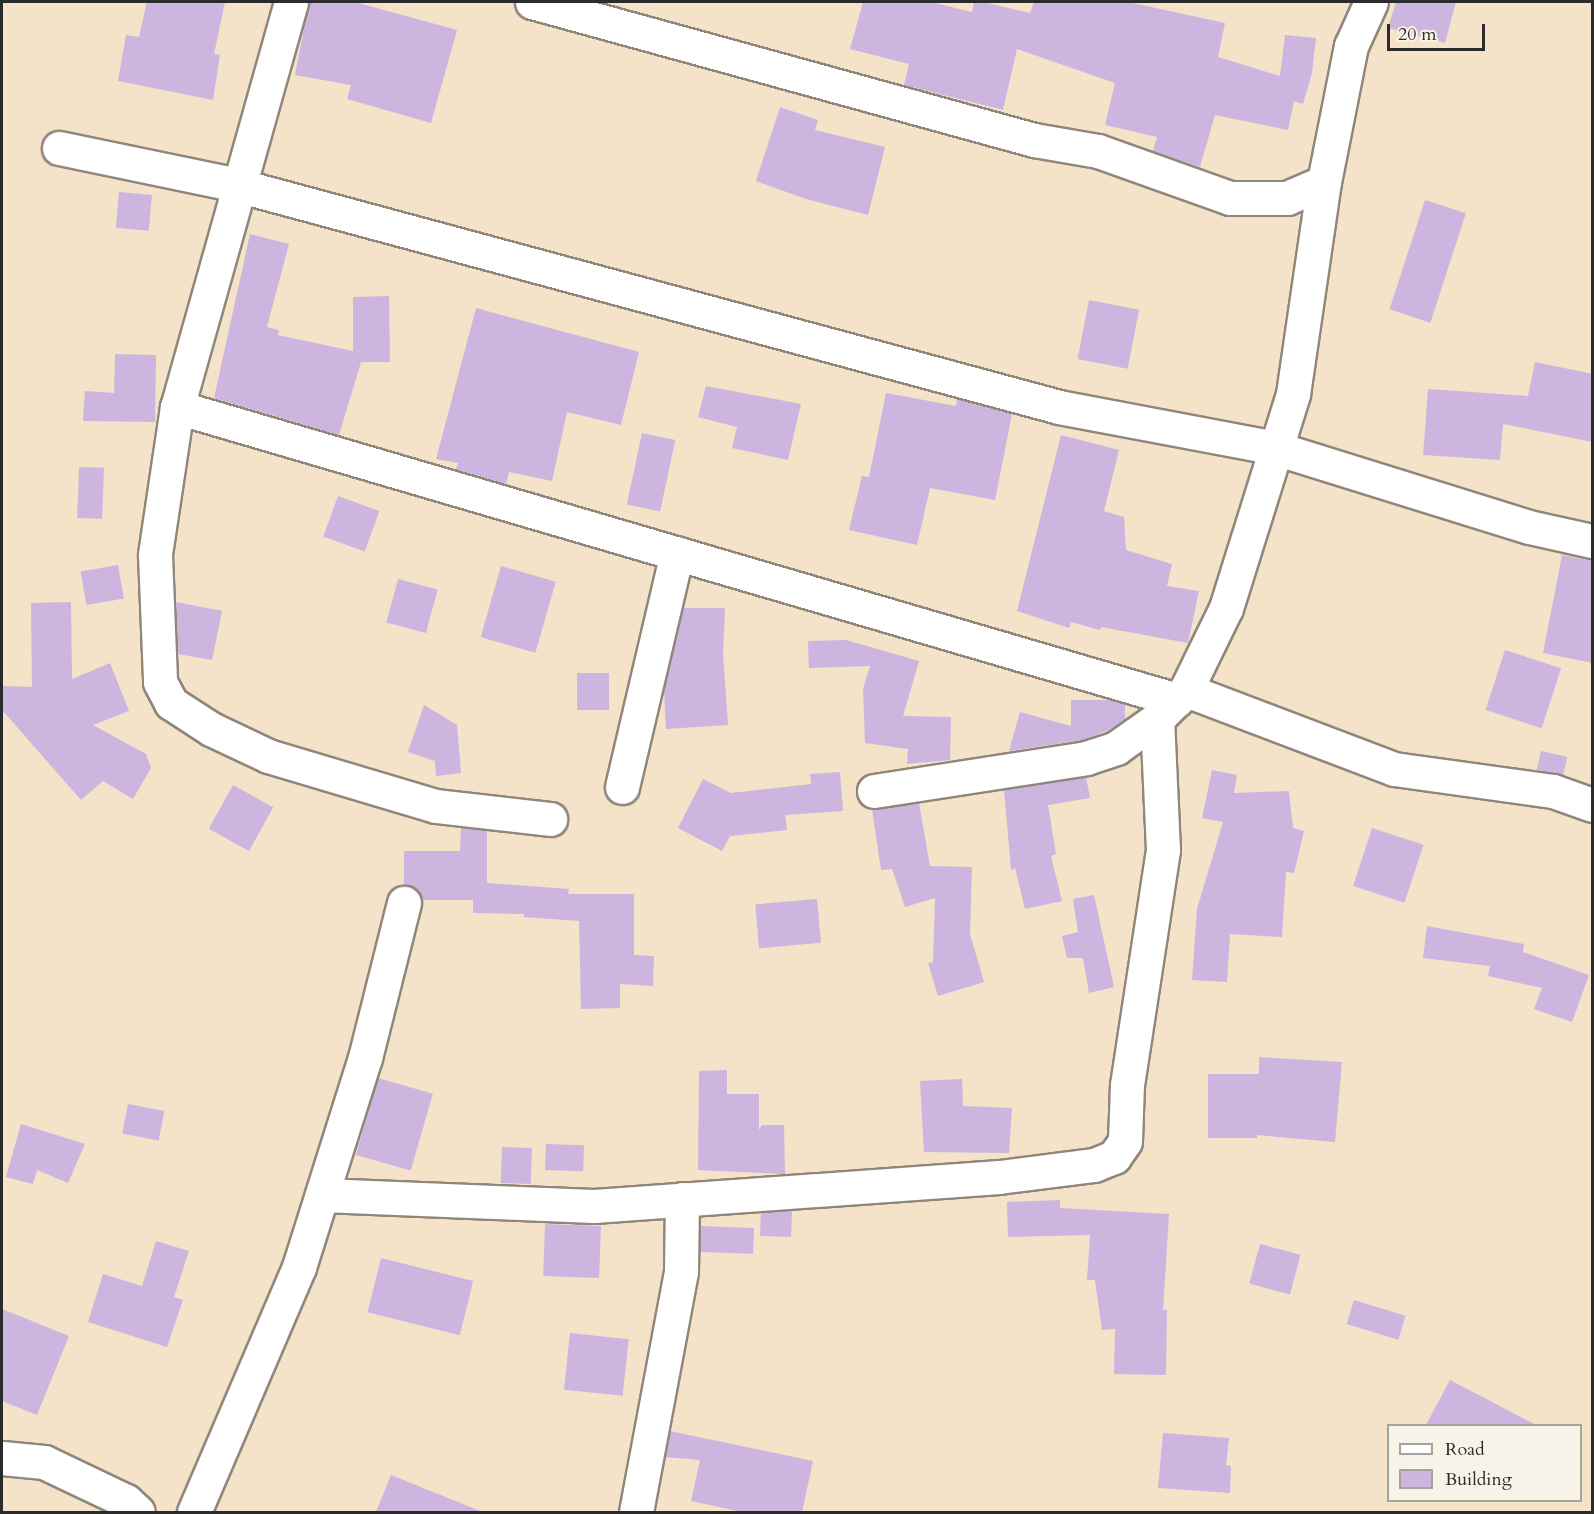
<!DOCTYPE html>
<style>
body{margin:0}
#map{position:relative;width:1594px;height:1514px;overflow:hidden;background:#f4e2c9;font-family:Cardo,serif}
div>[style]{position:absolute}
.building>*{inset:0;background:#ccb5df;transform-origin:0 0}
.roads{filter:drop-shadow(2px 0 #90867a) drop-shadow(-2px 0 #90867a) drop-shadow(0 2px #90867a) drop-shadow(0 -2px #90867a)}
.minor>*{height:33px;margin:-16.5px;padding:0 16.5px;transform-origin:16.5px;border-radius:16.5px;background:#fff}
span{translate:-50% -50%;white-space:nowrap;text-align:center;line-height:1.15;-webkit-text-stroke:6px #f7f3e8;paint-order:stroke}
.frame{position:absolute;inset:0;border:3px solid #2b2b2b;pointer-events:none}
.legend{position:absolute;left:1387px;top:1424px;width:195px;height:78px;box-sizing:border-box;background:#f7f3e8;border:2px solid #a5a39c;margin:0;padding:8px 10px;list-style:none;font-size:18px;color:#2b2b2b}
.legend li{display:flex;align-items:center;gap:12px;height:30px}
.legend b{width:30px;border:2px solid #a5a39c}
.scale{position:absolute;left:1387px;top:24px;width:98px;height:27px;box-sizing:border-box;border:3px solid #2b2b2b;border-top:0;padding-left:8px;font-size:18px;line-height:21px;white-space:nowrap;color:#2b2b2b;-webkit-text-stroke:4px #f7f3e8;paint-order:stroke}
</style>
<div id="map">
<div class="building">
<i style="clip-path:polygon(147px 2px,225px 2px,214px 54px,220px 55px,213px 100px,118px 81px,126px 35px,139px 37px)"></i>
<i style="clip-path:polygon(309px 2px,355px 2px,457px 30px,431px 123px,347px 99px,351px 85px,295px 75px)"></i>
<i style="clip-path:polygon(863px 2px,930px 2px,972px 12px,974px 2px,983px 2px,1030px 13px,1034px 2px,1128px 2px,1225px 23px,1218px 57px,1280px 76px,1285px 35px,1316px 38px,1312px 73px,1303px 104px,1294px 101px,1288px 130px,1215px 115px,1200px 167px,1153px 151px,1157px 137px,1105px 125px,1115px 83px,1017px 49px,1003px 110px,904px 85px,909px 64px,850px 49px)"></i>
<i style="clip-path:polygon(1396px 2px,1456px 2px,1445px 43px,1388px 28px)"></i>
<i style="clip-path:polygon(780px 107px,818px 120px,815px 130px,885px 147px,868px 215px,806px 199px,756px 181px)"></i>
<i style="left:119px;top:192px;width:33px;height:36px;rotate:5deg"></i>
<i style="left:1425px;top:200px;width:43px;height:115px;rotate:18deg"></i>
<i style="clip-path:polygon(250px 234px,289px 244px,267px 327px,279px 330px,278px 335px,353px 351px,353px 297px,389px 296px,390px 362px,361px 362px,339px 435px,214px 398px)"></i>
<i style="left:1089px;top:300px;width:51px;height:60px;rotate:11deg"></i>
<i style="clip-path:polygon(476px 308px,639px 352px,621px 425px,567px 412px,552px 481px,509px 472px,506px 484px,456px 469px,458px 463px,436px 459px)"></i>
<i style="clip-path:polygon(115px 354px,156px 355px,155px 422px,83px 421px,85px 391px,114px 393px)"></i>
<i style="clip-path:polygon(1535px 362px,1593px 374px,1593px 442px,1503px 424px,1500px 460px,1423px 455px,1428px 389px,1528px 396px)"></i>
<i style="clip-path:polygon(706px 386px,801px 404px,788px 460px,732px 448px,737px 427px,698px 417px)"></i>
<i style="clip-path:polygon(886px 393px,956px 406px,957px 399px,1012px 414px,995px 500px,930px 488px,917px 545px,849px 530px,862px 476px,869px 477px)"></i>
<i style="left:642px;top:433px;width:34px;height:73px;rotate:12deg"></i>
<i style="clip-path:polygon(1061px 435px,1119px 450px,1104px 511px,1124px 517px,1126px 550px,1172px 564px,1167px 586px,1199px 591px,1188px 643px,1101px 627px,1100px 630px,1071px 622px,1069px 628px,1017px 611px)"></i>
<i style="left:79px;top:467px;width:25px;height:51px;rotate:2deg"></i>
<i style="left:338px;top:496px;width:44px;height:43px;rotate:20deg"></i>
<i style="clip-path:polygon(1562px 555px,1593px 561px,1593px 663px,1543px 653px)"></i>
<i style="left:118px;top:565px;width:34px;height:38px;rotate:80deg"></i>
<i style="left:501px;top:566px;width:57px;height:74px;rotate:16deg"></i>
<i style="left:398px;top:579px;width:41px;height:45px;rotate:15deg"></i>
<i style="clip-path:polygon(71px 602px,72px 679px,110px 663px,129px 711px,93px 725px,146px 754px,151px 768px,133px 799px,103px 781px,81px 800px,2px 710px,2px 686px,32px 687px,31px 603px)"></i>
<i style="clip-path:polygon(176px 602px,222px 611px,212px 660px,178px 654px)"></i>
<i style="clip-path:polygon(683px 608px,725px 608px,723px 655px,728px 725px,666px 729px,664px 692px)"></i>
<i style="clip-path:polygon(846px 640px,919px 661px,903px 716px,951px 717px,950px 760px,907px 764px,908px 749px,865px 743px,863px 689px,870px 666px,809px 668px,808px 641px)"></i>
<i style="left:1505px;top:650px;width:59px;height:63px;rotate:18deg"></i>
<i style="left:577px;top:673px;width:32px;height:37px"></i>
<i style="clip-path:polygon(1071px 700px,1109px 700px,1125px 704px,1125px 719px,1107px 731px,1082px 740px,1009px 751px,1020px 712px,1071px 726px)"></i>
<i style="clip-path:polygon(424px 705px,457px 725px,461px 773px,436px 776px,435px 761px,408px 752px)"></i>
<i style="left:1541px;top:751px;width:27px;height:19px;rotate:13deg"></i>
<i style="clip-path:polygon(1212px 770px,1237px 775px,1234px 793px,1289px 791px,1293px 828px,1304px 831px,1294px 873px,1286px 872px,1282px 937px,1230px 934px,1227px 982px,1192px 980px,1197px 909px,1223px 822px,1202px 818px)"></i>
<i style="clip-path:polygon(840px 772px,843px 811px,785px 815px,787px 830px,730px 836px,722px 851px,678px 828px,703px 779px,731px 793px,811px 784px,810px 774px)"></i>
<i style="clip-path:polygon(1086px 777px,1090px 798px,1048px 805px,1056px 854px,1051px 856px,1062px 901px,1025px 909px,1015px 868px,1011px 870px,1004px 790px)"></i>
<i style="left:233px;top:785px;width:46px;height:50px;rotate:29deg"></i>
<i style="clip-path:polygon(919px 803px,930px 866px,972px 867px,970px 934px,984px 982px,938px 996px,928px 963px,933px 962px,935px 898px,905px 907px,892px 869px,881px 870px,872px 809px)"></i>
<i style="clip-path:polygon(461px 828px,487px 831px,487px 883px,569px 889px,568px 894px,634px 894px,634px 955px,654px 956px,653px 986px,620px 984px,620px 1008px,581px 1009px,579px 921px,524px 917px,524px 914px,473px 913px,473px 900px,422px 900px,417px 889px,404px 885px,404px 851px,460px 851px)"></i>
<i style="left:1372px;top:828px;width:54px;height:61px;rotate:18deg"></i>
<i style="clip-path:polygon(1094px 895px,1114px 987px,1089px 993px,1083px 958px,1067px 958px,1062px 936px,1078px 932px,1073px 899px)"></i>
<i style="left:817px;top:899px;width:44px;height:62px;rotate:85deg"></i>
<i style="clip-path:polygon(1427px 926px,1524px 944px,1523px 952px,1589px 975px,1572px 1022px,1534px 1009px,1542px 988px,1488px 976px,1490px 966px,1423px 958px)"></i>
<i style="clip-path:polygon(1259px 1057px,1342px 1062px,1335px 1142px,1257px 1135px,1257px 1138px,1208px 1138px,1208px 1074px,1259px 1074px)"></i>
<i style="clip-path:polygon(727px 1070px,727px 1094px,759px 1094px,759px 1130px,762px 1125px,784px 1125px,785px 1174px,698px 1170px,699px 1071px)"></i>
<i style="left:378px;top:1078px;width:57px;height:80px;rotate:16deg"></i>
<i style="clip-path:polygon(962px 1079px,963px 1106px,1012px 1108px,1009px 1153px,924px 1152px,920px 1081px)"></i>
<i style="left:128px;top:1104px;width:37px;height:30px;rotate:11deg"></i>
<i style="clip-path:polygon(21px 1124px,85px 1144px,68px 1183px,37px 1170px,33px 1184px,6px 1177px)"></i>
<i style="left:546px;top:1144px;width:38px;height:26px;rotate:2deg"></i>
<i style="left:502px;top:1147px;width:30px;height:36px;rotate:2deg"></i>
<i style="clip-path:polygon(1060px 1200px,1060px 1208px,1169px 1214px,1163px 1310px,1167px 1310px,1166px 1375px,1114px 1374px,1115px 1329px,1102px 1330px,1095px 1280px,1087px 1280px,1090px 1235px,1008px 1237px,1007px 1202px)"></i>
<i style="left:792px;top:1211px;width:26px;height:31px;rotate:92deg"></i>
<i style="left:545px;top:1224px;width:56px;height:52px;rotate:2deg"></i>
<i style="left:700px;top:1226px;width:54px;height:26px;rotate:2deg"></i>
<i style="clip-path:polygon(156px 1241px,189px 1251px,174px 1297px,183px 1300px,167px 1347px,88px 1322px,103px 1274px,142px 1286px)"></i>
<i style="left:1260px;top:1244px;width:42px;height:41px;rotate:15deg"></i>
<i style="left:381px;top:1258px;width:95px;height:56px;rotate:14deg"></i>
<i style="left:1354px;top:1300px;width:54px;height:25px;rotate:17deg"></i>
<i style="clip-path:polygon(2px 1309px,69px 1336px,37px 1415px,2px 1401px)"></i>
<i style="left:570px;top:1333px;width:59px;height:57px;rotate:6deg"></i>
<i style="clip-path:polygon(1450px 1380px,1536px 1425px,1426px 1425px)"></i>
<i style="clip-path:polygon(670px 1431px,813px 1461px,802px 1512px,742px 1512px,691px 1501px,700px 1460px,665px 1457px)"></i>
<i style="clip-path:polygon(1163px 1433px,1229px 1438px,1226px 1465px,1231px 1466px,1230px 1493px,1158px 1488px)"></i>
<i style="clip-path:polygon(391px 1475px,480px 1511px,480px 1512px,376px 1512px)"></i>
</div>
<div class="roads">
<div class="minor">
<i style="left:291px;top:2px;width:421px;rotate:105.7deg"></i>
<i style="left:177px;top:407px;width:150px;rotate:98.5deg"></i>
<i style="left:155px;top:555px;width:127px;rotate:87.7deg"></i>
<i style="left:160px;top:682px;width:24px;rotate:62deg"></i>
<i style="left:171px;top:703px;width:48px;rotate:33deg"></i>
<i style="left:211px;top:729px;width:63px;rotate:25.3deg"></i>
<i style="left:268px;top:756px;width:175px;rotate:16.6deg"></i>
<i style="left:436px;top:806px;width:115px;rotate:6.5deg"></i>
<i style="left:532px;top:2px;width:521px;rotate:15.37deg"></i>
<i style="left:1034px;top:140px;width:65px;rotate:9.8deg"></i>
<i style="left:1098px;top:151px;width:140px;rotate:19.6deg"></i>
<i style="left:1230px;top:198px;width:57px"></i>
<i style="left:1287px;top:198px;width:40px;rotate:-23.4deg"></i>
<i style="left:59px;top:148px;width:182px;rotate:11.7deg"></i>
<i style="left:237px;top:185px;width:851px;rotate:15.11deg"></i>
<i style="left:1059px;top:407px;width:220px;rotate:10.7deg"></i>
<i style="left:1275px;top:448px;width:266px;rotate:17.3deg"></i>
<i style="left:1529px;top:527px;width:65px;rotate:12.5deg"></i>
<i style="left:177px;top:407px;width:1042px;rotate:16.33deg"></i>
<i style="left:1186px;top:690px;width:222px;rotate:20.8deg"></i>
<i style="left:1394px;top:769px;width:161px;rotate:7.9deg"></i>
<i style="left:1553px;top:791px;width:41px;rotate:19.7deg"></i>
<i style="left:622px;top:787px;width:240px;rotate:-76.8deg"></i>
<i style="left:874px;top:791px;width:215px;rotate:-8.8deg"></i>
<i style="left:1086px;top:758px;width:32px;rotate:-18deg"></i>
<i style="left:1116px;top:748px;width:50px;rotate:-35.3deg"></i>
<i style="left:1157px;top:719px;width:41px;rotate:-45deg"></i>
<i style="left:1186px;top:690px;width:91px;rotate:-64deg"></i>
<i style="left:1226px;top:608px;width:224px;rotate:-72.6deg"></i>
<i style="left:1293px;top:394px;width:214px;rotate:-81.7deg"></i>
<i style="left:1324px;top:182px;width:139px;rotate:-78.8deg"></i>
<i style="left:1351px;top:46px;width:48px;rotate:-65.6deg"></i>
<i style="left:322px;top:1195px;width:272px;rotate:2.3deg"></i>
<i style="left:594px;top:1206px;width:406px;rotate:-4.1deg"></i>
<i style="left:999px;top:1177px;width:96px;rotate:-7.2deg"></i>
<i style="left:1094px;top:1165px;width:22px;rotate:-22deg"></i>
<i style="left:1114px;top:1157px;width:19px;rotate:-55deg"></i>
<i style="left:1125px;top:1141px;width:56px;rotate:-88deg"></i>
<i style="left:1127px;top:1085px;width:238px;rotate:-81.3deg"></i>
<i style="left:1163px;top:850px;width:131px;rotate:-92.6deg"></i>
<i style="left:2px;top:1458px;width:42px;rotate:5.4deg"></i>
<i style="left:44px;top:1462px;width:91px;rotate:25.4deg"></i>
<i style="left:126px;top:1501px;width:16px;rotate:43deg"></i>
<i style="left:194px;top:1512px;width:267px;rotate:-66.8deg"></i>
<i style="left:299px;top:1267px;width:219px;rotate:-72.5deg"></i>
<i style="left:365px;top:1058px;width:160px;rotate:-75.9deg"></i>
<i style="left:636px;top:1512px;width:245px;rotate:-79.4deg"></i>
<i style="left:681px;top:1271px;width:72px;rotate:-89.2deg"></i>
</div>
</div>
<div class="frame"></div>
<ul class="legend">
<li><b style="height:8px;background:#fff"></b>Road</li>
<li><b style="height:16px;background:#ccb5df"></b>Building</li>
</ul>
<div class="scale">20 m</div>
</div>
